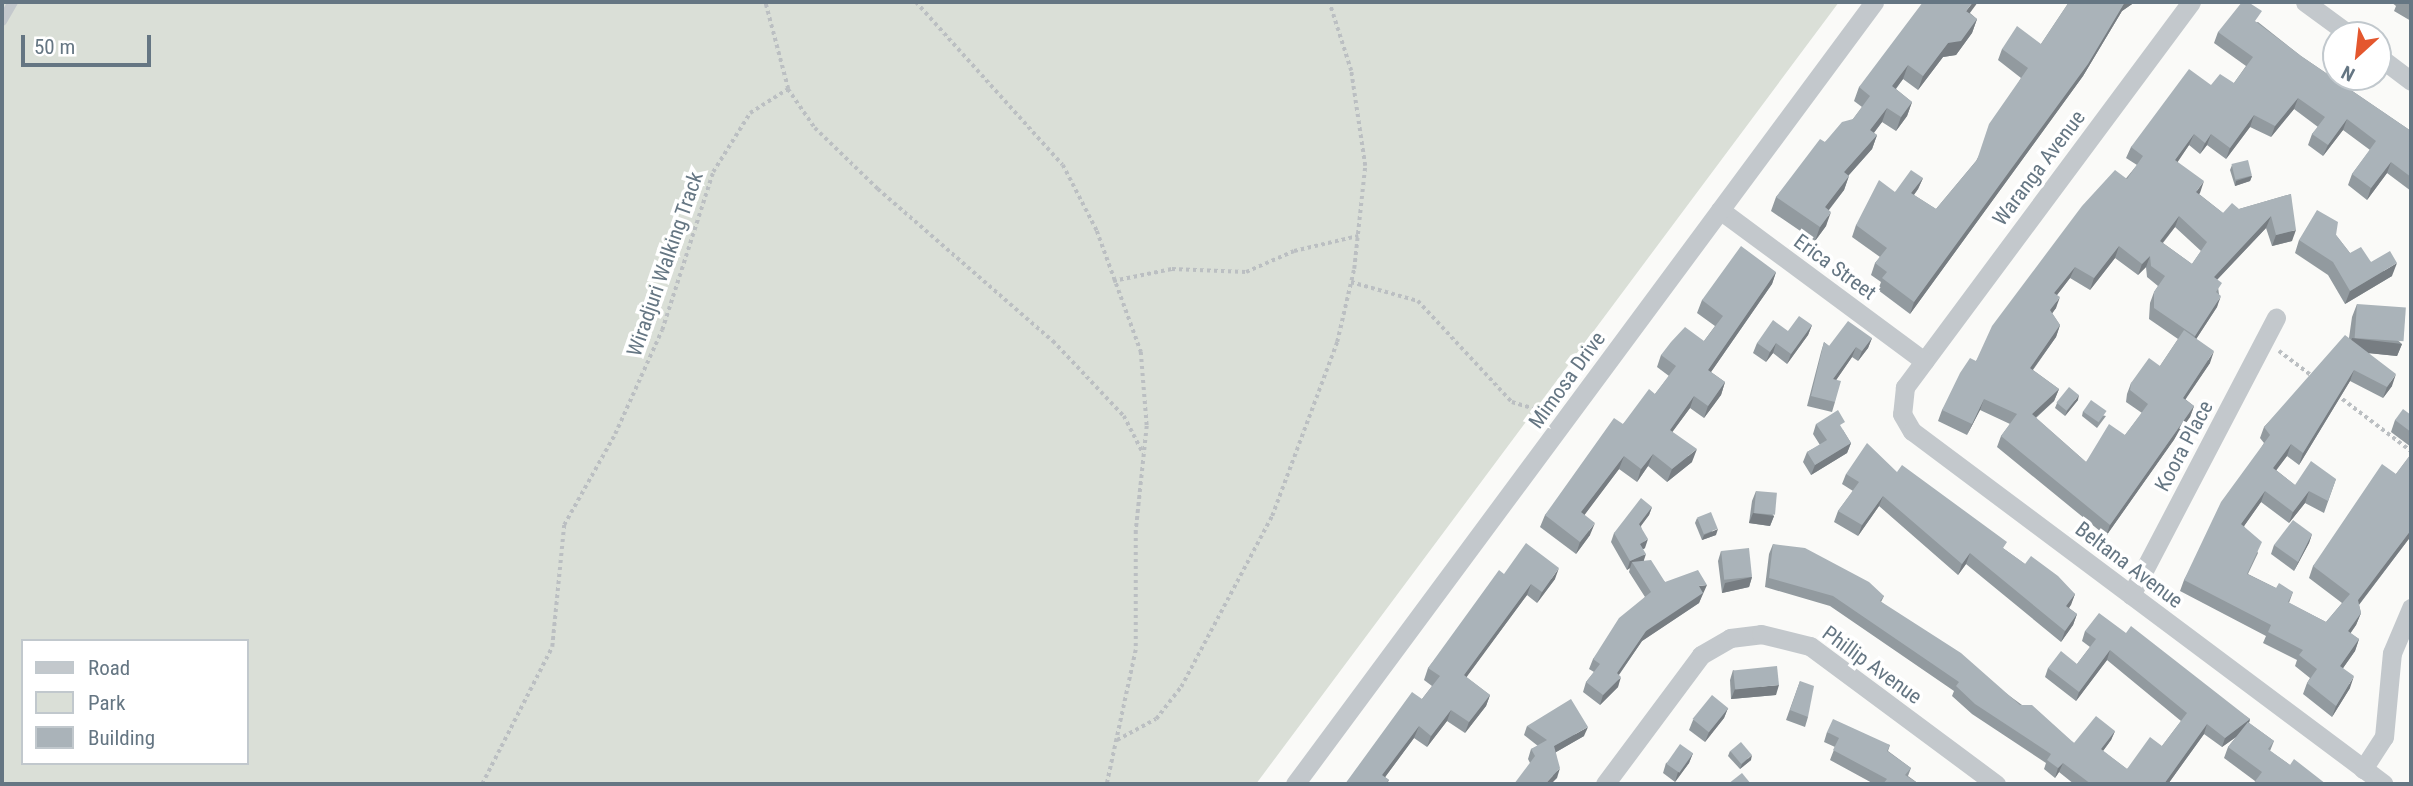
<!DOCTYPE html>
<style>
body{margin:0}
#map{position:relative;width:2413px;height:786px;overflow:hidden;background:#fafaf8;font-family:"Roboto Condensed",sans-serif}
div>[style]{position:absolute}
.green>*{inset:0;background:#dadfd7}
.path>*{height:3.5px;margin-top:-1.75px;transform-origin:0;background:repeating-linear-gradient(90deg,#bbbfc2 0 3.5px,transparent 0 7px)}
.lane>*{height:10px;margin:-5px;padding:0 5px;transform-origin:5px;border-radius:5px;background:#c3c8cc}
.street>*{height:19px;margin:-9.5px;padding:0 9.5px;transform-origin:9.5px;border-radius:9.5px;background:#c3c8cc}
.wall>*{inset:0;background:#929a9f}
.shaded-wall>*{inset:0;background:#777d82}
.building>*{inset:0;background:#aab3b9;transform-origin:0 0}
span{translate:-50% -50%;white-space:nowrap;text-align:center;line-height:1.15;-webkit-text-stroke:7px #fff;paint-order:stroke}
.street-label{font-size:21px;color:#657683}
.frame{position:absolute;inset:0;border:4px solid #657683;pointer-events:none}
.legend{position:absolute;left:21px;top:639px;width:228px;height:126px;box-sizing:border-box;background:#fff;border:2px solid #c1c8cd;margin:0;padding:9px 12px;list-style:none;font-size:21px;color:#657683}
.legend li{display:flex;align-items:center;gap:14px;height:35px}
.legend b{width:35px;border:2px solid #c1c8cd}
.north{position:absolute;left:2322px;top:21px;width:70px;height:70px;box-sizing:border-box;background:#fff;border:2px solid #c1c8cd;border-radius:50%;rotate:207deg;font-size:19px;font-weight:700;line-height:28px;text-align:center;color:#657683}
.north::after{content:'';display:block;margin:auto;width:24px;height:32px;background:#e4572e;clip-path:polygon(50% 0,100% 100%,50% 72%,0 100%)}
.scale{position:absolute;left:21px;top:35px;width:130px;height:32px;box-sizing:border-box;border:4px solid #657683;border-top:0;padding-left:9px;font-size:21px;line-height:24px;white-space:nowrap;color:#657683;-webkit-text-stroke:5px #fff;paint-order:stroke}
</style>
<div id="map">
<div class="green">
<i style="clip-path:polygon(evenodd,2px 2px,1839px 2px,1256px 784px,2px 784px,2px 2px,23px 641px,247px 641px,247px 763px,23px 763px,23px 641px)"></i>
</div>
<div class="path">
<i style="left:916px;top:2px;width:219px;rotate:48deg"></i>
<i style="left:1063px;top:165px;width:74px;rotate:62.7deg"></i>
<i style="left:1097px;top:231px;width:129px;rotate:70deg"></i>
<i style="left:1141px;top:352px;width:74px;rotate:85.4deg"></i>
<i style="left:1147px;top:426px;width:106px;rotate:96deg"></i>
<i style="left:1136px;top:531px;width:119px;rotate:90deg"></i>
<i style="left:1136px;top:650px;width:137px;rotate:102.2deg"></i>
<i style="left:788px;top:89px;width:47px;rotate:55.3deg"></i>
<i style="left:815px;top:128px;width:88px;rotate:44.1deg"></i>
<i style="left:878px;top:189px;width:232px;rotate:41deg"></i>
<i style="left:1053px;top:341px;width:103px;rotate:46.6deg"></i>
<i style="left:1124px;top:416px;width:42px;rotate:62.8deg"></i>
<i style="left:1113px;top:281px;width:60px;rotate:-11.5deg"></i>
<i style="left:1172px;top:269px;width:74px;rotate:2.3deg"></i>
<i style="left:1246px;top:272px;width:52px;rotate:-23.6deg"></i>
<i style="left:1294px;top:251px;width:66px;rotate:-13.2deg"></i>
<i style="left:1351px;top:282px;width:70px;rotate:15.8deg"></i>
<i style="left:1418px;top:301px;width:138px;rotate:47.1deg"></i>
<i style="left:1512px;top:402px;width:38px;rotate:17deg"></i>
<i style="left:2279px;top:351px;width:41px;rotate:37.1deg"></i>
<i style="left:2337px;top:395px;width:93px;rotate:37.1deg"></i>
<i style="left:1117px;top:740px;width:44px;rotate:-28.3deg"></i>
<i style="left:1156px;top:719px;width:41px;rotate:-52deg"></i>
<i style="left:1181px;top:687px;width:194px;rotate:-62deg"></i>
<i style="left:1272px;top:516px;width:186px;rotate:-69.5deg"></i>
<i style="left:1337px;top:342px;width:75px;rotate:-76.9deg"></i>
<i style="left:1354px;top:269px;width:104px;rotate:-83.9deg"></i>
<i style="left:1365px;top:166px;width:96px;rotate:-98.4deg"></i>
<i style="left:1351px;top:71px;width:72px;rotate:-107.7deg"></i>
<i style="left:482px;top:784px;width:154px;rotate:-62.9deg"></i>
<i style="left:552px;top:647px;width:123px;rotate:-84.4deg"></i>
<i style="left:564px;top:525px;width:104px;rotate:-60.7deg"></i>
<i style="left:615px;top:434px;width:114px;rotate:-65.7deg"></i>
<i style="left:662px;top:330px;width:166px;rotate:-72.1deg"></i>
<i style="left:713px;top:172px;width:70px;rotate:-57.9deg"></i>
<i style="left:750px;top:113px;width:45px;rotate:-32.3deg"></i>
<i style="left:788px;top:89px;width:90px;rotate:-104.8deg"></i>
</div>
<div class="lane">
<i style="left:2px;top:21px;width:22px;rotate:-60deg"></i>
</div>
<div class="street">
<i style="left:2191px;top:2px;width:480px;rotate:126.6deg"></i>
<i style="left:1905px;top:387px;width:27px;rotate:96deg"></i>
<i style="left:1902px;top:414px;width:20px;rotate:60deg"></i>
<i style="left:1912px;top:431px;width:589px;rotate:36.79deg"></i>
<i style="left:2305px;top:2px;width:56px;rotate:36.3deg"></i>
<i style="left:2378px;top:56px;width:41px;rotate:37.1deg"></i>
<i style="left:1720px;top:210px;width:254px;rotate:36.5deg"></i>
<i style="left:2131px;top:595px;width:313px;rotate:-62.4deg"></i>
<i style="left:2363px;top:769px;width:38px;rotate:-57deg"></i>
<i style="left:2384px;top:737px;width:84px;rotate:-84.6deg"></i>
<i style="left:2392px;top:653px;width:49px;rotate:-67.1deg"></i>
<i style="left:1295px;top:784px;width:973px;rotate:-53.48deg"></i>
<i style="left:1605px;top:784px;width:161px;rotate:-53.3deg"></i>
<i style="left:1701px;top:655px;width:34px;rotate:-30deg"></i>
<i style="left:1730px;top:638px;width:31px;rotate:-7deg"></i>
<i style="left:1761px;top:634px;width:50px;rotate:13.8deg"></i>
<i style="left:1810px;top:646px;width:232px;rotate:36.6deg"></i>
</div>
<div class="wall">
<i style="clip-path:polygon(2069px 2px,2135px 2px,2122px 11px,2083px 76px,1910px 314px,1878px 290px,1881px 282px,1871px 275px,1875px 263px,1880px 257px,1852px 237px,1856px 225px,1895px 192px,1923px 178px,1918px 189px,1914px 195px,1936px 209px,1976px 161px,2021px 78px,1998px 60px,2002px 49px,2041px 44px)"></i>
<i style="clip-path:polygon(2391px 2px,2411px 2px,2411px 21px,2394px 11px,2396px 6px)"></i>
<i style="clip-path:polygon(1970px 13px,1977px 19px,1972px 33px,1956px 55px,1943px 57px,1918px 90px,1903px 79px,1896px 89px,1912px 102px,1907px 116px,1896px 131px,1882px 122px,1874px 133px,1877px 135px,1872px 149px,1849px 175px,1844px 190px,1829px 210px,1826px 226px,1815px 241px,1771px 211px,1776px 197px,1825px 142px,1853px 119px,1862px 107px,1854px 101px,1859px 87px)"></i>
<i style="clip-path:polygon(evenodd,2258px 22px,2301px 56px,2411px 131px,2411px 191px,2387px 173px,2367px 200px,2348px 185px,2352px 174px,2370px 150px,2343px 130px,2323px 156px,2308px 145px,2312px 134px,2318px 127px,2294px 109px,2271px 137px,2250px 127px,2226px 159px,2207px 145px,2200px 154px,2189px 145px,2177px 162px,2199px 194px,2223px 213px,2239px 209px,2291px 194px,2292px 241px,2272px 246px,2266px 228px,2217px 280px,2219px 294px,2217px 307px,2196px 339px,2210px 363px,2185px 399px,2194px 406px,2190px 417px,2106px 536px,1997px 447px,2001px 436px,2010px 424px,1980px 410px,1967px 435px,1938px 421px,1942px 410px,1976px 361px,2137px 165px,2126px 158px,2131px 147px,2211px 85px,2234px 83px,2246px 66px,2214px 43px,2218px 32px,2258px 22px,2175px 227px,2201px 251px,2192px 264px,2163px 243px,2175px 227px,2258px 22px,2115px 258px,2138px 275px,2146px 267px,2147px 277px,2158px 286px,2154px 292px,2150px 303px,2149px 319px,2178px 339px,2160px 366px,2131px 383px,2127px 394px,2126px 402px,2142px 413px,2125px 435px,2086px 462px,2036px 418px,2054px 401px,2059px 389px,2033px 370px,2056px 337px,2060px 325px,2052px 313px,2056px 308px,2057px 295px,2070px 278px,2090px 290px,2115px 258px)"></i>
<i style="clip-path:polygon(2232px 165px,2252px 176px,2250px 181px,2235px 186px,2230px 170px)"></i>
<i style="clip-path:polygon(2336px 235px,2350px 253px,2371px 262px,2392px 276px,2345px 304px,2328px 275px,2295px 253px,2299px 240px)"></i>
<i style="clip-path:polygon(1776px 272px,1772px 284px,1711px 372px,1725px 382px,1721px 395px,1704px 418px,1690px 408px,1672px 432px,1692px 462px,1667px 482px,1648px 466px,1637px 482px,1619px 469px,1584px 515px,1590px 535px,1576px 554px,1540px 527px,1545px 515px,1623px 424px,1655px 394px,1669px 376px,1657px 367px,1661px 355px,1704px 341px,1715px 326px,1697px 313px,1702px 300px)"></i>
<i style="clip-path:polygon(2357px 304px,2402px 344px,2397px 356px,2369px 353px,2392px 386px,2383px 398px,2350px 381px,2299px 465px,2287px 456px,2276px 470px,2295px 485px,2336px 479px,2324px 513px,2305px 503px,2289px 523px,2261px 502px,2244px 526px,2258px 553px,2248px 574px,2276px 588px,2293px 592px,2289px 603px,2326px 622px,2342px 603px,2309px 578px,2313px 566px,2396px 474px,2411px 454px,2411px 536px,2359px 605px,2361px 613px,2356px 625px,2350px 633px,2359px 639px,2355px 651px,2343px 668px,2350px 688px,2332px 717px,2303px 694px,2307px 683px,2310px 678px,2295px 666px,2297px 660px,2263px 643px,2266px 636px,2180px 591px,2184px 580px,2264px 443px,2260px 438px,2264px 427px,2349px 338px,2352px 317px)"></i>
<i style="clip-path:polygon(1812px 325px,1808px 335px,1787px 364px,1773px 353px,1766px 362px,1753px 353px,1757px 343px,1788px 331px)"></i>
<i style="clip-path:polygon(1872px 338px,1868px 348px,1858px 361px,1852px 357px,1836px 380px,1835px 402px,1832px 412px,1807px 406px,1821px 352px,1824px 342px,1829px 346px)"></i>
<i style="clip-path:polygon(2078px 400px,2065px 416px,2055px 408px,2057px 403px)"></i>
<i style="clip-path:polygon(2083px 411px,2106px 416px,2097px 428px,2082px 416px)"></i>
<i style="clip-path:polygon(2411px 415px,2411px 447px,2391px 432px,2395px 420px)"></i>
<i style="clip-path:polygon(1816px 424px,1843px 430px,1851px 443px,1847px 453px,1811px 475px,1803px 462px,1807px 452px,1820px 445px,1813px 434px)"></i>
<i style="clip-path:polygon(1897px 472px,2025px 564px,2075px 594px,2069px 608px,2077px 614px,2073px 625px,2061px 642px,1966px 564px,1958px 575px,1879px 506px,1858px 536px,1834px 522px,1838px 511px,1853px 491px,1842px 484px,1846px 474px)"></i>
<i style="clip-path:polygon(1756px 491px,1774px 516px,1770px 526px,1749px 523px,1752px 501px)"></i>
<i style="clip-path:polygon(1652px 507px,1649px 515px,1641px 526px,1645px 548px,1643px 549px,1644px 561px,1665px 582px,1703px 595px,1702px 595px,1699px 603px,1642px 641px,1619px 675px,1618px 687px,1600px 705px,1583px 692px,1586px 682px,1594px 672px,1589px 669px,1593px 659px,1645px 597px,1629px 572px,1630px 568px,1627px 570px,1611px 542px,1614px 533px)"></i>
<i style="clip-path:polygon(1697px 518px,1716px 535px,1702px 540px,1695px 523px)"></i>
<i style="clip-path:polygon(2312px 534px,2309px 543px,2294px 571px,2271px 554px,2274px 545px)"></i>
<i style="clip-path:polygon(1773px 544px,1884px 596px,1881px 602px,2074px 743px,2115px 731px,2111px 740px,2103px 751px,2127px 769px,2162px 746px,2181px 721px,2107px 660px,2076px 701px,2045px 677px,2048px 668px,2077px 664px,2090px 647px,2082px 641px,2085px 631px,2126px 633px,2250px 719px,2249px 723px,2274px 741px,2270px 751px,2290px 765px,2326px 784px,2255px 781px,2224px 758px,2228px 747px,2236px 737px,2222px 747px,2204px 734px,2168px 784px,2074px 784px,2059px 772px,2055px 778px,2044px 769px,2046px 763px,1972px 714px,1952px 696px,1954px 691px,1830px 606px,1765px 587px,1769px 554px)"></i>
<i style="clip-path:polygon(1721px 551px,1752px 577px,1749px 587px,1722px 593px,1718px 561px)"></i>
<i style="clip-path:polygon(1504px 574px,1555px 579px,1537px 603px,1527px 595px,1466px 677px,1490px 695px,1486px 706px,1465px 733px,1447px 721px,1427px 747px,1414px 738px,1385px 777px,1389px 780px,1387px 784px,1345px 784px,1422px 699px,1432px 686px,1424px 680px,1428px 668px)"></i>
<i style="clip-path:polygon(1733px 670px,1776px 695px,1731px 699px,1730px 680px)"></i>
<i style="clip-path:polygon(1800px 681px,1808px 717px,1805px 727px,1786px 720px)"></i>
<i style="clip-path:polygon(1728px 708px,1724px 718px,1705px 742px,1689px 730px,1693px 720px)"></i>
<i style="clip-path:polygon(1527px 726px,1584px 736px,1556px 752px,1557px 778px,1530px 763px,1528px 759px,1531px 749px,1538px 746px,1524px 735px)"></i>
<i style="clip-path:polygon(1827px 732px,1890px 745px,1888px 751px,1911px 768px,1908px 776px,1919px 784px,1874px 784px,1830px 760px,1835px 747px,1824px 742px)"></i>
<i style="clip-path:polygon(1730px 751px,1751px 760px,1740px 769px,1728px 756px)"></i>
<i style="clip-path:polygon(1693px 753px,1689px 763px,1675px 782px,1663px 773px,1666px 763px)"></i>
</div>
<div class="shaded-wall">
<i style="clip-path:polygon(1973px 2px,1978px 2px,1961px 25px,1966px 11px)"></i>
<i style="clip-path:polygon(2125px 2px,2135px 2px,2122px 11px,2083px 76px,1910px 314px,1914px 302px)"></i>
<i style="clip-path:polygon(1977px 19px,1972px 33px,1956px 55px,1943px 57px,1918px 90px,1923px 76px,1948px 43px)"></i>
<i style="clip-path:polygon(1908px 65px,1903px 79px,1887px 100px,1892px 86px)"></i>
<i style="clip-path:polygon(2298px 98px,2294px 109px,2271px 137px,2275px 126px)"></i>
<i style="clip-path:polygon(1912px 102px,1907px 116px,1896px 131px,1901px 117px)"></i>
<i style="clip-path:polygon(1887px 108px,1882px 122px,1865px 144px,1870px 130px)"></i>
<i style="clip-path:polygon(2254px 115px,2250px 127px,2226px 159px,2230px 148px)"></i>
<i style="clip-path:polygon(2347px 119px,2343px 130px,2323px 156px,2328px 145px)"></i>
<i style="clip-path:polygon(2194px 134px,2189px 145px,2171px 172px,2175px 160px)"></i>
<i style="clip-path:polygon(2211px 134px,2207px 145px,2200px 154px,2205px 143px)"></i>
<i style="clip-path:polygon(1877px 135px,1872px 149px,1839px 186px,1844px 172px)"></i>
<i style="clip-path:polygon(2391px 162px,2387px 173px,2367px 200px,2371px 188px)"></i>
<i style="clip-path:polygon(1849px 176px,1844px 190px,1820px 221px,1825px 207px)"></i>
<i style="clip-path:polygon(2252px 176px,2250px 181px,2235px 186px,2236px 181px)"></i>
<i style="clip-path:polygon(1923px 178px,1918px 189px,1907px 204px,1911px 193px)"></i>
<i style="clip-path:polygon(2204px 181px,2200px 193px,2192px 203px,2196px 192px)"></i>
<i style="clip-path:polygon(1831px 212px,1826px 226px,1815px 241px,1820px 227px)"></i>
<i style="clip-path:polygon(2179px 216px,2175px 227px,2155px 252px,2160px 241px)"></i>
<i style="clip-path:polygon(2271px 216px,2266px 228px,2209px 288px,2214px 277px)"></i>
<i style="clip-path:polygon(2296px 230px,2292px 241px,2272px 246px,2276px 235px)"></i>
<i style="clip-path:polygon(2119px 246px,2115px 258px,2090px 290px,2094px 278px)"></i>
<i style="clip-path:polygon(2150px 256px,2146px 267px,2138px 275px,2142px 264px)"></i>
<i style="clip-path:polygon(2397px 263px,2392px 276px,2345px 304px,2350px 291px)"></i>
<i style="clip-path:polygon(2075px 267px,2070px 278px,2050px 304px,2054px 293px)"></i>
<i style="clip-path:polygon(1776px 272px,1772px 284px,1704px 382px,1708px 370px)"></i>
<i style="clip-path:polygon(2221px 296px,2217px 307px,2191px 347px,2195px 336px)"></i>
<i style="clip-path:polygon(2060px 297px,2056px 308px,2046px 322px,2050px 310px)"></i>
<i style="clip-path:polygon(1812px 325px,1808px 335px,1787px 364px,1791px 354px)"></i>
<i style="clip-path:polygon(2060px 325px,2056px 337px,2026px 379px,2030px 368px)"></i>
<i style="clip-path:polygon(1872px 338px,1868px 348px,1858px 361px,1862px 351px)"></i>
<i style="clip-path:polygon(2352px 338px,2402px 344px,2397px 356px,2347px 351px)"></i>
<i style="clip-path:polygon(1776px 343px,1773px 353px,1766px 362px,1770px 352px)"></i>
<i style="clip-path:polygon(1856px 347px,1852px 357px,1830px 389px,1833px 379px)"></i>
<i style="clip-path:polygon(2214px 351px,2210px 363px,2179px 409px,2183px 398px)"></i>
<i style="clip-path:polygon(2354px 370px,2350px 381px,2299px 465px,2303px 453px)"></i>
<i style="clip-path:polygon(2396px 374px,2392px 386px,2383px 398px,2387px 387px)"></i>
<i style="clip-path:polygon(1725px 382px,1721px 395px,1704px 418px,1708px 406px)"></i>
<i style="clip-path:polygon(2059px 389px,2054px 401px,2027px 425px,2032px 414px)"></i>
<i style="clip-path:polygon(2079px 395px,2078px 400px,2065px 416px,2067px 411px)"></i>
<i style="clip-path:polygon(1694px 396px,1690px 408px,1665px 442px,1670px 430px)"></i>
<i style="clip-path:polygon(1984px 399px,1980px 410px,1967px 435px,1972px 424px)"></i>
<i style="clip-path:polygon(2194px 406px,2190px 417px,2106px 536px,2110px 525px)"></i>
<i style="clip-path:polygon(1851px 443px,1847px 453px,1811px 475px,1815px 465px)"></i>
<i style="clip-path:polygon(2291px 444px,2287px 456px,2269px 480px,2273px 468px)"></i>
<i style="clip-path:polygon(1697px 449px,1692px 462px,1667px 482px,1672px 469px)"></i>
<i style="clip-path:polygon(1653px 454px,1648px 466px,1637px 482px,1641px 469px)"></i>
<i style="clip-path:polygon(1624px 456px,1619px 469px,1577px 525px,1581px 512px)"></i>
<i style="clip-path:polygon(2265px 491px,2261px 502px,2237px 536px,2241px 524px)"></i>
<i style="clip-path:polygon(2309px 491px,2305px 503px,2289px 523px,2293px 512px)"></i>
<i style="clip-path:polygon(1883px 496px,1879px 506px,1858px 536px,1862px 525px)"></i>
<i style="clip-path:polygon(1652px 507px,1649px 515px,1636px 532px,1639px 524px)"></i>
<i style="clip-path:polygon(1753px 513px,1774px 516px,1770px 526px,1749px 523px)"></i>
<i style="clip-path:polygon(1595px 523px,1590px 535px,1576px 554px,1580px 542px)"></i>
<i style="clip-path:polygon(1718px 529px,1716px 535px,1702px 540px,1704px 535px)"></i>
<i style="clip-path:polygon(2411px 530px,2411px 536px,2354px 611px,2358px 600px)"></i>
<i style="clip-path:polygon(2312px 534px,2309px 543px,2294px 571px,2298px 562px)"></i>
<i style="clip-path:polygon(1648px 539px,1645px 548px,1637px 553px,1640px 544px)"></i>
<i style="clip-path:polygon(1970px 553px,1966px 564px,1958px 575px,1962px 564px)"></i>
<i style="clip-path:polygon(1646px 554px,1643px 563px,1632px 562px,1630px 568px,1627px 570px,1630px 561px)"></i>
<i style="clip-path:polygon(1559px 568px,1555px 579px,1537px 603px,1542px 592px)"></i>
<i style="clip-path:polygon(1752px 577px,1749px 587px,1722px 593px,1725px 583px)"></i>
<i style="clip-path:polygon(1531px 584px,1527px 595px,1460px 686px,1464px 675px)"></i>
<i style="clip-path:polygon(1707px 585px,1699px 603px,1642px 641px,1613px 683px,1617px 673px,1646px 631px,1699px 586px)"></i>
<i style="clip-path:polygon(2075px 594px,2071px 605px,2062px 617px,2066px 606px)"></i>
<i style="clip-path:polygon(2361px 613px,2356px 625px,2344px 643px,2348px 631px)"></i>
<i style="clip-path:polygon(2077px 614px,2073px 625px,2061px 642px,2065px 631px)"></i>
<i style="clip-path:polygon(2359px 639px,2355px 651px,2336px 678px,2340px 666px)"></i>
<i style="clip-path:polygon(2110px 650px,2107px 660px,2076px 701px,2079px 692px)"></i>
<i style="clip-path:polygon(2354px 676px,2350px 688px,2332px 717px,2336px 706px)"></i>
<i style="clip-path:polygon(1621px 677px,1618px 687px,1600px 705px,1603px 695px)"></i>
<i style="clip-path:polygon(1779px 685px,1776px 695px,1731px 699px,1735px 689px)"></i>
<i style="clip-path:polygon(1490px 695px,1486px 706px,1465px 733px,1469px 722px)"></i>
<i style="clip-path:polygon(1728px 708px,1724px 718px,1705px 742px,1709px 732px)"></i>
<i style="clip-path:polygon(1451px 710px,1447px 721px,1427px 747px,1431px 736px)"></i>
<i style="clip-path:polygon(2250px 719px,2247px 729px,2222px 747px,2225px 738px)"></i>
<i style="clip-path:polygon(2207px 724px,2204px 734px,2168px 784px,2164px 784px)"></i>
<i style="clip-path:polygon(1419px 726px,1414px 738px,1380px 784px,1382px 775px)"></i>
<i style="clip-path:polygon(1588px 727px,1584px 736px,1551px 755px,1554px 746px)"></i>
<i style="clip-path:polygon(2115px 731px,2111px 740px,2097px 759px,2101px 749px)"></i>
<i style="clip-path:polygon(1693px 753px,1689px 763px,1675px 782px,1678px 772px)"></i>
<i style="clip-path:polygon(1752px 755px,1751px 760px,1740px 769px,1742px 764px)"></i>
<i style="clip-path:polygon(2063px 763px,2059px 772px,2055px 778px,2058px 768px)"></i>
<i style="clip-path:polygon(1560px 768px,1557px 778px,1551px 784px,1545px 784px)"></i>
</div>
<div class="building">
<i style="clip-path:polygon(1923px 2px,1973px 2px,1966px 11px,1977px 19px,1961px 41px,1948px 43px,1923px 76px,1908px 65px,1892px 86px,1912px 102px,1901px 117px,1887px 108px,1870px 130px,1877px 135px,1844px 172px,1849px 176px,1825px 207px,1831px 212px,1820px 227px,1776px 197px,1820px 139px,1825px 142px,1842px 122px,1853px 119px,1870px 96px,1859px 87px)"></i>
<i style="clip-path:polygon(2069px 2px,2125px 2px,2088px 64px,1914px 302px,1882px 278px,1887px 272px,1875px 263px,1887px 248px,1856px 225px,1879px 180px,1895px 192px,1911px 170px,1923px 178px,1911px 193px,1936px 209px,1977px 160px,1989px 124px,2028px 68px,2002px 49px,2017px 26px,2041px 44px)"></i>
<i style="clip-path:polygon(evenodd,2242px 2px,2248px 2px,2262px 11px,2255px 21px,2301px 56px,2411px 131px,2411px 177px,2391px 162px,2371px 188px,2352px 174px,2376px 141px,2347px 119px,2328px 145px,2312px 134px,2325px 117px,2298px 98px,2275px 126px,2254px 115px,2230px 148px,2211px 134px,2205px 143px,2194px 134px,2175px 160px,2204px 181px,2196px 192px,2223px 213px,2232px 203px,2239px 209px,2291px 194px,2296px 230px,2276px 235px,2271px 216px,2214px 277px,2222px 283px,2216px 292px,2221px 296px,2195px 336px,2154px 308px,2154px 292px,2165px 276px,2151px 266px,2150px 256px,2142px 264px,2119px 246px,2094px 278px,2075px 267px,2054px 293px,2060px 297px,2050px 310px,2060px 325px,2030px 368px,2059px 389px,2032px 414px,2086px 462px,2109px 424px,2125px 435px,2148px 404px,2130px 390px,2131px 383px,2149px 358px,2160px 366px,2184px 330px,2214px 351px,2183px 398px,2194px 406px,2110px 525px,2001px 436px,2017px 414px,1984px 399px,1972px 424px,1942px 410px,1960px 373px,1970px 358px,1976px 361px,1992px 326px,2082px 206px,2115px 170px,2127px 179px,2143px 156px,2131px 147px,2189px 69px,2211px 85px,2220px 74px,2234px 83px,2253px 57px,2218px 32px,2242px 2px,2179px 216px,2207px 242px,2192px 264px,2160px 241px,2179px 216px)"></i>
<i style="left:2248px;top:160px;width:16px;height:17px;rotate:76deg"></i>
<i style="clip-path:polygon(2317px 210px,2338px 222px,2336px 235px,2350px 253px,2361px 247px,2371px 262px,2390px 251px,2397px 263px,2350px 291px,2333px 262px,2299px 240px)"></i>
<i style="clip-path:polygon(1741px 246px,1776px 272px,1708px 370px,1725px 382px,1708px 406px,1694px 396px,1670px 430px,1697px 449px,1672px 469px,1653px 454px,1641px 469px,1624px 456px,1581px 512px,1595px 523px,1580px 542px,1545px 515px,1614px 418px,1623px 424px,1649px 389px,1655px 394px,1676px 366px,1661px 355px,1671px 342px,1685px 327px,1704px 341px,1723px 316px,1702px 300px)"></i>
<i style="left:2357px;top:304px;width:49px;height:34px;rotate:4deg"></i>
<i style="clip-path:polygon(1799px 316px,1812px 325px,1791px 354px,1776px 343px,1770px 352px,1757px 343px,1773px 320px,1788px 331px)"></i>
<i style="clip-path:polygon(1848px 321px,1872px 338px,1862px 351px,1856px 347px,1833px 379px,1841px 381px,1835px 402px,1811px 396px,1824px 342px,1829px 346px)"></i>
<i style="clip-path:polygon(2345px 335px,2396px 374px,2387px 387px,2354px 370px,2303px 453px,2291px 444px,2273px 468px,2295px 485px,2311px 461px,2336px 479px,2328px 501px,2309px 491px,2293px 512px,2265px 491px,2241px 524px,2262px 542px,2247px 574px,2276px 588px,2279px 583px,2293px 592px,2288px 602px,2326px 622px,2350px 594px,2313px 566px,2382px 464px,2396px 474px,2411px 454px,2411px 530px,2358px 600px,2361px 613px,2348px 631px,2359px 639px,2340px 666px,2354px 676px,2336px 706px,2307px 683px,2317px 669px,2299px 655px,2303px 650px,2268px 632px,2271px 625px,2184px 580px,2221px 502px,2270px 435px,2264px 427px)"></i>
<i style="left:2069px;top:387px;width:13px;height:20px;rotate:39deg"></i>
<i style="left:2091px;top:400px;width:19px;height:14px;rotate:35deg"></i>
<i style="clip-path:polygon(2403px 409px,2411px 415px,2411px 432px,2395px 420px)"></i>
<i style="clip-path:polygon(1838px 410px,1845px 422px,1840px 425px,1851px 443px,1815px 465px,1807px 452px,1827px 440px,1816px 424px)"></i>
<i style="clip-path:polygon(1867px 443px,1897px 472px,1902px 465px,2007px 542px,2003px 548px,2025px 564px,2031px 556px,2058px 576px,2075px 594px,2066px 606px,2077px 614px,2065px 631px,1970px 553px,1962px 564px,1883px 496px,1862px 525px,1838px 511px,1859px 482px,1846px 474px)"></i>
<i style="left:1756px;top:491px;width:21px;height:22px;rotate:5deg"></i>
<i style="clip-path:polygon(1641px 498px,1652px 507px,1639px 524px,1648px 539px,1640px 544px,1646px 554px,1630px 561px,1614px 533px)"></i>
<i style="left:1711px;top:512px;width:18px;height:15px;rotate:68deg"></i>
<i style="clip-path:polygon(2293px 520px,2312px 534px,2298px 562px,2274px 545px)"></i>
<i style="clip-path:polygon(1526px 543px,1559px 568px,1542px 592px,1531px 584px,1464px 675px,1490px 695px,1469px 722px,1451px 710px,1431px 736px,1419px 726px,1382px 775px,1389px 780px,1385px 784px,1345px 784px,1412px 692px,1422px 699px,1440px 676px,1428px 668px,1499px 570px,1504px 574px)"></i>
<i style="clip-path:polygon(1773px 544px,1805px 548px,1869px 582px,1884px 596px,1880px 601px,1961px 653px,2020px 705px,2032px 705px,2074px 743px,2096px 716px,2115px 731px,2101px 749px,2127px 769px,2150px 737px,2162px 746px,2187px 713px,2110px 650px,2079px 692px,2048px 668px,2061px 651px,2077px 664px,2096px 639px,2085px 631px,2099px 613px,2126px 633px,2131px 626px,2250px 719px,2225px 738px,2207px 724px,2164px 784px,2091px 784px,2063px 763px,2058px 768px,2047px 760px,2051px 754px,1975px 704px,1956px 686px,1959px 682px,1833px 596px,1769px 578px)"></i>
<i style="left:1749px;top:548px;width:29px;height:28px;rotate:84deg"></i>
<i style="clip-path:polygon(1651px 560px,1665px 582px,1698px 570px,1707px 585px,1699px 586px,1703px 593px,1646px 631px,1617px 673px,1621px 677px,1603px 695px,1586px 682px,1600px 664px,1593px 659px,1619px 618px,1651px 592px,1632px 562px)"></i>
<i style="left:1777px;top:666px;width:19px;height:44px;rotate:84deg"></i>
<i style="clip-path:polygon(1800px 681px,1814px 686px,1808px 717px,1790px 710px)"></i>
<i style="left:1712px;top:695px;width:21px;height:31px;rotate:39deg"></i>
<i style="clip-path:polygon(1571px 699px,1588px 727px,1554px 746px,1560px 768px,1545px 784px,1514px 784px,1535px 756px,1531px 749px,1547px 740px,1527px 726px)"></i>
<i style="clip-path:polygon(1833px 719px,1890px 745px,1887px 751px,1911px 768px,1905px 775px,1919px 784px,1883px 784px,1887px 779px,1833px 750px,1839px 738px,1827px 732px)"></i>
<i style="clip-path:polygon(2248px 722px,2274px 741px,2268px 749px,2290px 765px,2294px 759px,2326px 784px,2253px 784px,2262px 772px,2228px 747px)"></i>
<i style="left:1741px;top:742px;width:17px;height:14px;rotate:50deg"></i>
<i style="left:1680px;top:744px;width:16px;height:24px;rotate:35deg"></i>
<i style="clip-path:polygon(1742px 773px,1751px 784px,1728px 784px)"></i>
</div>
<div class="street-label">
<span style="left:2039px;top:168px;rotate:-53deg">Waranga Avenue</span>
<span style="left:665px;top:264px;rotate:-71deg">Wiradjuri Walking Track</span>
<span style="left:1835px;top:267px;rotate:36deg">Erica Street</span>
<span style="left:1567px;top:380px;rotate:-54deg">Mimosa Drive</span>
<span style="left:2184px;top:446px;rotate:-62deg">Koora Place</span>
<span style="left:2129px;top:565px;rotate:37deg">Beltana Avenue</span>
<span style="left:1872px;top:665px;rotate:36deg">Phillip Avenue</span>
</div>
<div class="frame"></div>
<ul class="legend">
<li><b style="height:9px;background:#c3c8cc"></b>Road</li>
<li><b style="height:19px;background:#dadfd7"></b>Park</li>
<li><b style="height:19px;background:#aab3b9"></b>Building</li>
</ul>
<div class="north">N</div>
<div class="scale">50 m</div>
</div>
